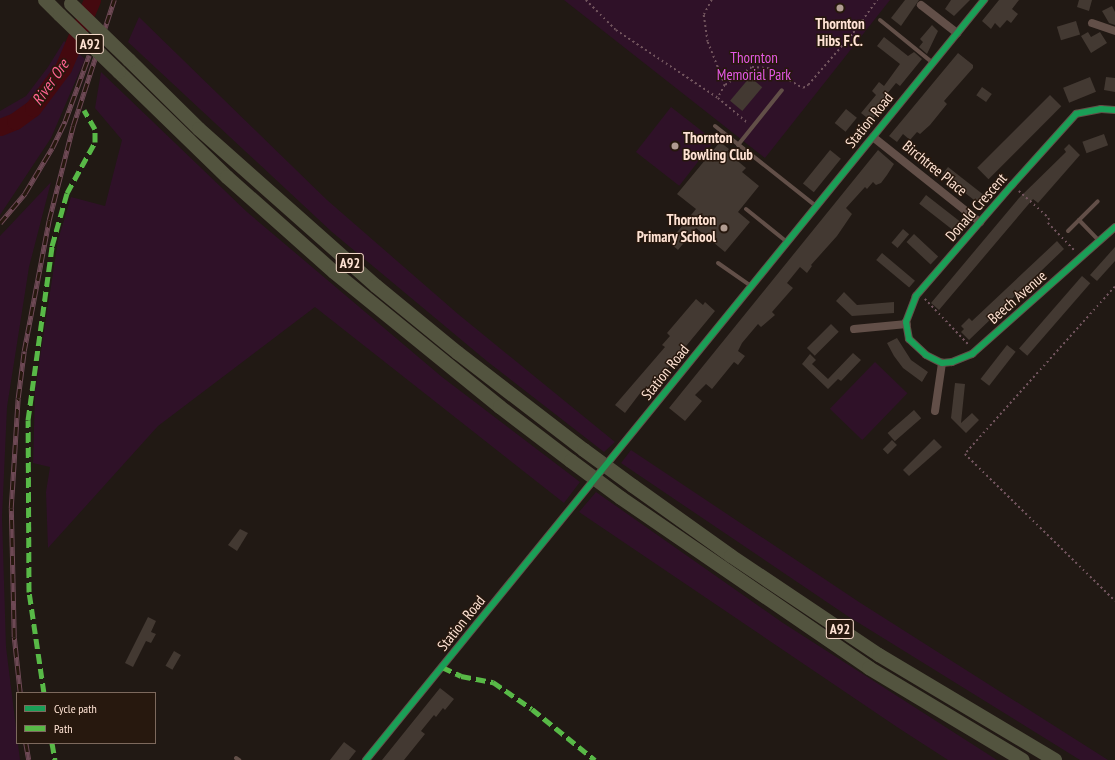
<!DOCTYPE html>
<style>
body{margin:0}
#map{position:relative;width:1115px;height:760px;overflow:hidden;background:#211914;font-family:"PT Sans Narrow",sans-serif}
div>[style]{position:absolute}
.green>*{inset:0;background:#2f1128;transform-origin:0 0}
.river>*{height:17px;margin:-8.5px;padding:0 8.5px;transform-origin:8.5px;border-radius:8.5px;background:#44090f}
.building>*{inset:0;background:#433932;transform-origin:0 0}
.path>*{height:1.5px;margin-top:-0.75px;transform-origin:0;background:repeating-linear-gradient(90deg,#71545d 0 2px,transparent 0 5px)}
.lane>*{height:4px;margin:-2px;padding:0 2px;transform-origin:2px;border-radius:2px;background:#624f48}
.street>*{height:8px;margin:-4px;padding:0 4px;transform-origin:4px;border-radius:4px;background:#624f48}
.highway>*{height:14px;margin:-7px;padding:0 7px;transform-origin:7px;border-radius:7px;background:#53543f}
.rail>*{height:4.5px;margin-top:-2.25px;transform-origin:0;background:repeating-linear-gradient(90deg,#27180e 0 9px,#6e4955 0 18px);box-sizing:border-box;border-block:1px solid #6e4955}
.highway-bridge>*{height:14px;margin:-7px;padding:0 7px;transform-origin:7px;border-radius:7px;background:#53543f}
.quiet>*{height:5px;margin-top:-2.5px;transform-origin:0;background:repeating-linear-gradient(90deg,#58b947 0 10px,transparent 0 15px)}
.cycleway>*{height:6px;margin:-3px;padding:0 3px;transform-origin:3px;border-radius:3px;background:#1a9f57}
.dots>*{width:11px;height:11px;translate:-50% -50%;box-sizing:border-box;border:2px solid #27180e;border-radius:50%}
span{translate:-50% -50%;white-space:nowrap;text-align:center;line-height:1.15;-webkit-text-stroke:3px #27180e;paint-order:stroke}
.shield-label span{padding:1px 3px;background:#27180e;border:1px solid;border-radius:3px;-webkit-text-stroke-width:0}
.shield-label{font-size:14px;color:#ffe3d4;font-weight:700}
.poi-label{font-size:15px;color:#ffe3d4;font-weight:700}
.left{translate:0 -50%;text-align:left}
.right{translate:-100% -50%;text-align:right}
.park-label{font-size:15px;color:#e558e6}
.street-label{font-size:15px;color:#ffe3d4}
.water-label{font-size:16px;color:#ff6290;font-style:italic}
.legend{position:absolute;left:16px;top:692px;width:140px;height:52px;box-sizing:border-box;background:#27180e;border:1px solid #7d695d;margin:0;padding:5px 7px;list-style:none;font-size:12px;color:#ffe3d4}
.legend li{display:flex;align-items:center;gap:8px;height:20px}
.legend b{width:20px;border:1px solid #7d695d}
</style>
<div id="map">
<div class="green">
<i style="clip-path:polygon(564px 0,890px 0,765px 158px)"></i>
<i style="clip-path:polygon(139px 17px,327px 200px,458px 314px,615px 442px,604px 452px,488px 362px,332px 232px,128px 42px)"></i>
<i style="clip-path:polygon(64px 41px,85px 59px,51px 138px,0 215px,0 111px,26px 96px,48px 67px)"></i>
<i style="clip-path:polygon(101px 72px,247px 212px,442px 377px,580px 482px,564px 503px,315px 307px,158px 426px,48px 548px,46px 492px,50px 467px,33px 463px,35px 391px,58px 240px,71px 197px,105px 206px,122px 140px,95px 108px)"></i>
<i style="left:671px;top:107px;width:55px;height:57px;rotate:38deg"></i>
<i style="clip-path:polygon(51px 182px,29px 267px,7px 407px,2px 517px,6px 647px,20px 760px,0 760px,0 236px)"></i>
<i style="left:875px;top:362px;width:45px;height:65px;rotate:44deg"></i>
<i style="clip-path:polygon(631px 450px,859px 602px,1108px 760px,1080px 760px,846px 615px,621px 463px)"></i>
<i style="clip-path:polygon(596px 492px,783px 623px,997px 760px,948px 760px,897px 727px,579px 512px)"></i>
</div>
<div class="river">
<i style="left:0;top:127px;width:16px;rotate:-22deg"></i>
<i style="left:15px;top:121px;width:22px;rotate:-36deg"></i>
<i style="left:33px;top:108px;width:50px;rotate:-53.1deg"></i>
<i style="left:63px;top:68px;width:74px;rotate:-66.9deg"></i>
</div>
<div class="building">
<i style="clip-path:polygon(905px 0,919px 0,901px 26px,891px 18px)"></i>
<i style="clip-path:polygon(951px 0,970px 0,954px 16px,945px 9px)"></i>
<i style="clip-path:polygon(999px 0,1019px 0,1012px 9px,1018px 14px,1011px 23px,1007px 20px,1000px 28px,995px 23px,991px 29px,982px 21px)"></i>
<i style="clip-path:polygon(1079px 0,1092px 0,1089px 11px,1077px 7px)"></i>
<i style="clip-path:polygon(1112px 6px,1115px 12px,1115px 25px,1109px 23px,1102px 11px)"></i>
<i style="left:1076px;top:21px;width:14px;height:20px;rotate:73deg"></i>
<i style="clip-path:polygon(932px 25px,938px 31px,927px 54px,919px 47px,923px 42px,920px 39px)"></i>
<i style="clip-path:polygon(1088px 32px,1091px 37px,1100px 32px,1107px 43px,1091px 53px,1081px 36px)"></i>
<i style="clip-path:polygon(884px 37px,908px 56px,914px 52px,922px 59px,900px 86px,896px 83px,878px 105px,882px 108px,871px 121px,861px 113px,876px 95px,872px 91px,879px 82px,884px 86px,900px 64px,877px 46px)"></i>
<i style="clip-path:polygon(958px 53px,973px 65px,973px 68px,944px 101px,947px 104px,930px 125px,920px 134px,917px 132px,910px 140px,903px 134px,897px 142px,889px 136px)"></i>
<i style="left:750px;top:77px;width:16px;height:31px;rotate:40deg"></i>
<i style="left:1090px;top:77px;width:16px;height:29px;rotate:68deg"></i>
<i style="clip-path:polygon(1106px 77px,1115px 78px,1115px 92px,1104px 90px)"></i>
<i style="left:982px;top:87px;width:12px;height:10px;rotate:35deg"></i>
<i style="left:1050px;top:95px;width:16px;height:103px;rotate:45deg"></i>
<i style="left:846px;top:109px;width:14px;height:18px;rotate:39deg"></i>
<i style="left:1104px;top:134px;width:12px;height:23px;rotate:70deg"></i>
<i style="clip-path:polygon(720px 142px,729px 149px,727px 152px,746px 168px,742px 172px,759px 186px,738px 212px,750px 222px,725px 252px,696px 228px,678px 250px,669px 242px,696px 209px,677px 194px)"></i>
<i style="clip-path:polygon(1069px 144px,1080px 155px,1038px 203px,1033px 199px,939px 310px,931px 303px,1019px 198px,1066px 152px,1064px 149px)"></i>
<i style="left:830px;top:150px;width:14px;height:43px;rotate:39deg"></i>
<i style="clip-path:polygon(878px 150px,894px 164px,887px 175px,881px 183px,876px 185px,873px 182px,867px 189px,865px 187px,846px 208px,852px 214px,837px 236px,811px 265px,812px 266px,807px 273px,800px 267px,787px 283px,793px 288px,772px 312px,775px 315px,761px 327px,758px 324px,742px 343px,738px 351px,745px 356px,738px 365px,734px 362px,712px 389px,706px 384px,695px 395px,702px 401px,685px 421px,669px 408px)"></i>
<i style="left:948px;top:167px;width:47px;height:10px;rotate:38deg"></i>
<i style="left:926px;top:195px;width:48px;height:11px;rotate:38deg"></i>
<i style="left:903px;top:229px;width:8px;height:18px;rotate:40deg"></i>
<i style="left:914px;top:234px;width:33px;height:11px;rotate:43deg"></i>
<i style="clip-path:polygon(1057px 241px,1064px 249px,969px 340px,961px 332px,964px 329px,961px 326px,969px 318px,972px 321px)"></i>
<i style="clip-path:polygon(1115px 247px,1115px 261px,1097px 281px,1090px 275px)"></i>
<i style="left:882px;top:253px;width:43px;height:9px;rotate:40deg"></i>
<i style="left:1082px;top:276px;width:11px;height:96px;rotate:41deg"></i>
<i style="clip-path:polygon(844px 292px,857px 305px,894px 302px,894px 313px,852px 316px,836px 301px)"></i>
<i style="clip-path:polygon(696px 299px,703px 305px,705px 302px,715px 311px,649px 391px,644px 388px,625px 413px,615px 405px,665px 347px,662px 345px,670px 336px,667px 333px)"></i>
<i style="left:831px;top:324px;width:11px;height:34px;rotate:45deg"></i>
<i style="clip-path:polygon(897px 338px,911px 360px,928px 372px,922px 382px,903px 368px,894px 356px,887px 343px)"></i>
<i style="left:1007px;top:345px;width:11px;height:43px;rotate:38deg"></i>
<i style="clip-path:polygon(853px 353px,861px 360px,841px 381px,838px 379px,828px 389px,802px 364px,810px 354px,816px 360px,812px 364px,828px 379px)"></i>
<i style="clip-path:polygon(955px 383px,965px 384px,961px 423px,972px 413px,979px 420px,966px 433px,951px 418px)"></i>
<i style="left:914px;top:410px;width:11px;height:35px;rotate:49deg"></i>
<i style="clip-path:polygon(934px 439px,942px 447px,909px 476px,903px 470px)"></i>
<i style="left:892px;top:440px;width:7px;height:13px;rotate:45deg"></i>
<i style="clip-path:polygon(240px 529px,248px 533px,237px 551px,228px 545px)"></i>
<i style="clip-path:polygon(148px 617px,156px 621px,151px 632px,156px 634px,151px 643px,146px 641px,133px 667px,125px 663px)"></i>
<i style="left:174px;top:651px;width:8px;height:17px;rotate:30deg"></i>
<i style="clip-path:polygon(440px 688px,454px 699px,445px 710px,443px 708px,436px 717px,434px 715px,421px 731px,425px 734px,404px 760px,382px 760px)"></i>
<i style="clip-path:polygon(344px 742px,356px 751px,349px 760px,330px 760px)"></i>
</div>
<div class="path">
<i style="left:586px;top:0;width:42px;rotate:45deg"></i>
<i style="left:616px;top:30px;width:123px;rotate:33.7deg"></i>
<i style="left:712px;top:0;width:17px;rotate:118deg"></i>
<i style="left:704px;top:15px;width:27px;rotate:82deg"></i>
<i style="left:708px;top:42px;width:46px;rotate:68.4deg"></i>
<i style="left:725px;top:85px;width:15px;rotate:118deg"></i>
<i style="left:718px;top:98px;width:39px;rotate:40deg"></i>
<i style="left:725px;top:85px;width:32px;rotate:-34deg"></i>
<i style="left:752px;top:67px;width:16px;rotate:4deg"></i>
<i style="left:768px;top:68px;width:40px;rotate:29.7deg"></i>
<i style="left:803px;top:88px;width:6px;rotate:-31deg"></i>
<i style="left:808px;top:85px;width:69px;rotate:-49.1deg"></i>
<i style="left:853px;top:33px;width:41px;rotate:-54deg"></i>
<i style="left:1019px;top:191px;width:40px;rotate:42deg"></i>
<i style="left:1049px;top:218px;width:5px;rotate:101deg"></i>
<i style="left:1048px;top:223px;width:39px;rotate:46deg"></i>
<i style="left:1115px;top:287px;width:224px;rotate:131.9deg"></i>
<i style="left:965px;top:454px;width:210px;rotate:44.4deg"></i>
<i style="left:925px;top:299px;width:64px;rotate:46.3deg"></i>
</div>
<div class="lane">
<i style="left:880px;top:20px;width:68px;rotate:39.1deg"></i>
<i style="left:715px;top:126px;width:129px;rotate:38.4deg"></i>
<i style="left:738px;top:145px;width:70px;rotate:-51.3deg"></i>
<i style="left:746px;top:209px;width:53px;rotate:38.8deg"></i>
<i style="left:1079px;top:220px;width:29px;rotate:46deg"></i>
<i style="left:1068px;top:231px;width:42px;rotate:-45deg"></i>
<i style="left:718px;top:263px;width:40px;rotate:34.9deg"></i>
<i style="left:236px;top:758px;width:4px;rotate:34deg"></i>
</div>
<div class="street">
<i style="left:921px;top:5px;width:46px;rotate:37.9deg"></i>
<i style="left:1092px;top:23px;width:24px;rotate:19deg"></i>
<i style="left:1115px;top:110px;width:14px;rotate:-176deg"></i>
<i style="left:1101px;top:109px;width:25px;rotate:169deg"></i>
<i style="left:1076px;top:114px;width:96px;rotate:132deg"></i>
<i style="left:1012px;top:185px;width:147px;rotate:130.9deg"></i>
<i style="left:916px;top:296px;width:28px;rotate:111deg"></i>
<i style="left:906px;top:322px;width:17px;rotate:80deg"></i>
<i style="left:909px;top:339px;width:23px;rotate:43deg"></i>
<i style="left:926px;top:355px;width:18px;rotate:27deg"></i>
<i style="left:942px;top:363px;width:10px;rotate:-6deg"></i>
<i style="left:952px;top:362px;width:22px;rotate:-22deg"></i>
<i style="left:972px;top:354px;width:191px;rotate:-41.6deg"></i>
<i style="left:873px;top:137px;width:137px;rotate:38.5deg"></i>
<i style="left:854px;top:329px;width:53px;rotate:-5.4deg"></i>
<i style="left:935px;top:411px;width:49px;rotate:-81.7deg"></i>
<i style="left:366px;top:760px;width:980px;rotate:-50.88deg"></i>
</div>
<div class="highway">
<i style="left:45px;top:0;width:21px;rotate:45deg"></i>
<i style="left:129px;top:60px;width:98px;rotate:44.6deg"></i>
<i style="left:199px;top:129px;width:237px;rotate:41.6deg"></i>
<i style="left:376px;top:286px;width:106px;rotate:39.3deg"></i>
<i style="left:458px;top:353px;width:159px;rotate:37.6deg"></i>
<i style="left:119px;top:72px;width:151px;rotate:44.2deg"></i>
<i style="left:227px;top:177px;width:143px;rotate:41.6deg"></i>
<i style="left:334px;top:272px;width:214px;rotate:39.1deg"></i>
<i style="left:500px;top:407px;width:89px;rotate:37.3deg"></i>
<i style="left:633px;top:486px;width:120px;rotate:35.5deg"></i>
<i style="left:731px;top:556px;width:178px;rotate:33.8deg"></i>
<i style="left:879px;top:655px;width:205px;rotate:30.8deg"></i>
<i style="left:621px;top:498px;width:301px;rotate:34.4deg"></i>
<i style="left:869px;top:668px;width:179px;rotate:30.9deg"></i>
</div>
<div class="rail">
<i style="left:0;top:223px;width:39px;rotate:-50deg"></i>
<i style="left:25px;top:193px;width:52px;rotate:-59deg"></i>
<i style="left:52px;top:148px;width:30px;rotate:-64deg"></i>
<i style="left:65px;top:121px;width:70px;rotate:-70deg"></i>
<i style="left:20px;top:693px;width:56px;rotate:-96.1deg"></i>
<i style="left:14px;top:637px;width:129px;rotate:-91.3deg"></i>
<i style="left:11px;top:508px;width:110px;rotate:-86.4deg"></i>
<i style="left:18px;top:398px;width:47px;rotate:-82.7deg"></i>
<i style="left:24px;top:351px;width:133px;rotate:-79.2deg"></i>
<i style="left:49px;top:220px;width:97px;rotate:-75.7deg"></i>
<i style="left:73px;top:126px;width:133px;rotate:-72deg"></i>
<i style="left:26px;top:743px;width:17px;rotate:80deg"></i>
</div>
<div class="highway-bridge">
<i style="left:71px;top:4px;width:81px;rotate:44deg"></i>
<i style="left:60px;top:15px;width:82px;rotate:44deg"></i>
<i style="left:584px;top:450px;width:61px;rotate:36.3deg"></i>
<i style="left:571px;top:461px;width:62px;rotate:36.5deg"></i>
</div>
<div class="quiet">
<i style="left:442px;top:667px;width:21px;rotate:25deg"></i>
<i style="left:461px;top:676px;width:33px;rotate:11deg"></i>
<i style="left:493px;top:682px;width:47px;rotate:34.7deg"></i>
<i style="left:532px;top:709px;width:81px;rotate:39deg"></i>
<i style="left:44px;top:693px;width:102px;rotate:-98.4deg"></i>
<i style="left:29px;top:592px;width:172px;rotate:-90.3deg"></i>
<i style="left:28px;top:420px;width:176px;rotate:-82.1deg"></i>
<i style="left:52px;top:246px;width:55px;rotate:-74.2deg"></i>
<i style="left:67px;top:193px;width:58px;rotate:-61.2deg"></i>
<i style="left:95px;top:142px;width:13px;rotate:-90deg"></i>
<i style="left:95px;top:129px;width:22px;rotate:-120deg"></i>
<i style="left:52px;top:743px;width:17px;rotate:80deg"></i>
</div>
<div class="cycleway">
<i style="left:1115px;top:110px;width:14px;rotate:-176deg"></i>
<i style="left:1101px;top:109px;width:25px;rotate:169deg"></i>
<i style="left:1076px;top:114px;width:96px;rotate:132deg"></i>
<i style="left:1012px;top:185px;width:147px;rotate:130.9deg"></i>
<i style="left:916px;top:296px;width:28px;rotate:111deg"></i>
<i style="left:906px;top:322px;width:17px;rotate:80deg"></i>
<i style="left:909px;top:339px;width:23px;rotate:43deg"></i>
<i style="left:926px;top:355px;width:18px;rotate:27deg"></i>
<i style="left:942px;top:363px;width:10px;rotate:-6deg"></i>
<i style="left:952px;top:362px;width:22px;rotate:-22deg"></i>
<i style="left:972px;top:354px;width:191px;rotate:-41.6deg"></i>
<i style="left:366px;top:760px;width:980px;rotate:-50.88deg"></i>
</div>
<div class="dots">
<i style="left:840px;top:8px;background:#b19c91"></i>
<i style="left:675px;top:146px;background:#b19c91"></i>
<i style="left:724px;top:228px;background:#b19c91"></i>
</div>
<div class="shield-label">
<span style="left:90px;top:44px">A92</span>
<span style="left:350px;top:263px">A92</span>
<span style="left:840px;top:629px">A92</span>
</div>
<div class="poi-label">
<span style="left:840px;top:32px">Thornton<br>Hibs F.C.</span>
<span class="left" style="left:683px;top:146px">Thornton<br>Bowling Club</span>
<span class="right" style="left:716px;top:228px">Thornton<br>Primary School</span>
</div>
<div class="park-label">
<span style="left:754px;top:66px">Thornton<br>Memorial Park</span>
</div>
<div class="street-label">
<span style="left:869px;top:120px;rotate:-51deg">Station Road</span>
<span style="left:935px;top:168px;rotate:39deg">Birchtree Place</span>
<span style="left:976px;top:207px;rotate:-49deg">Donald Crescent</span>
<span style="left:1017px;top:297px;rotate:-41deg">Beech Avenue</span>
<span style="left:665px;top:372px;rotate:-51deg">Station Road</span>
<span style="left:461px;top:623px;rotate:-51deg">Station Road</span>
</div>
<div class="water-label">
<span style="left:50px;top:82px;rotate:-55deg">River Ore</span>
</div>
<ul class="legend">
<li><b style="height:5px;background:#1a9f57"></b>Cycle path</li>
<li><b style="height:5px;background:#58b947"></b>Path</li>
</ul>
</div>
